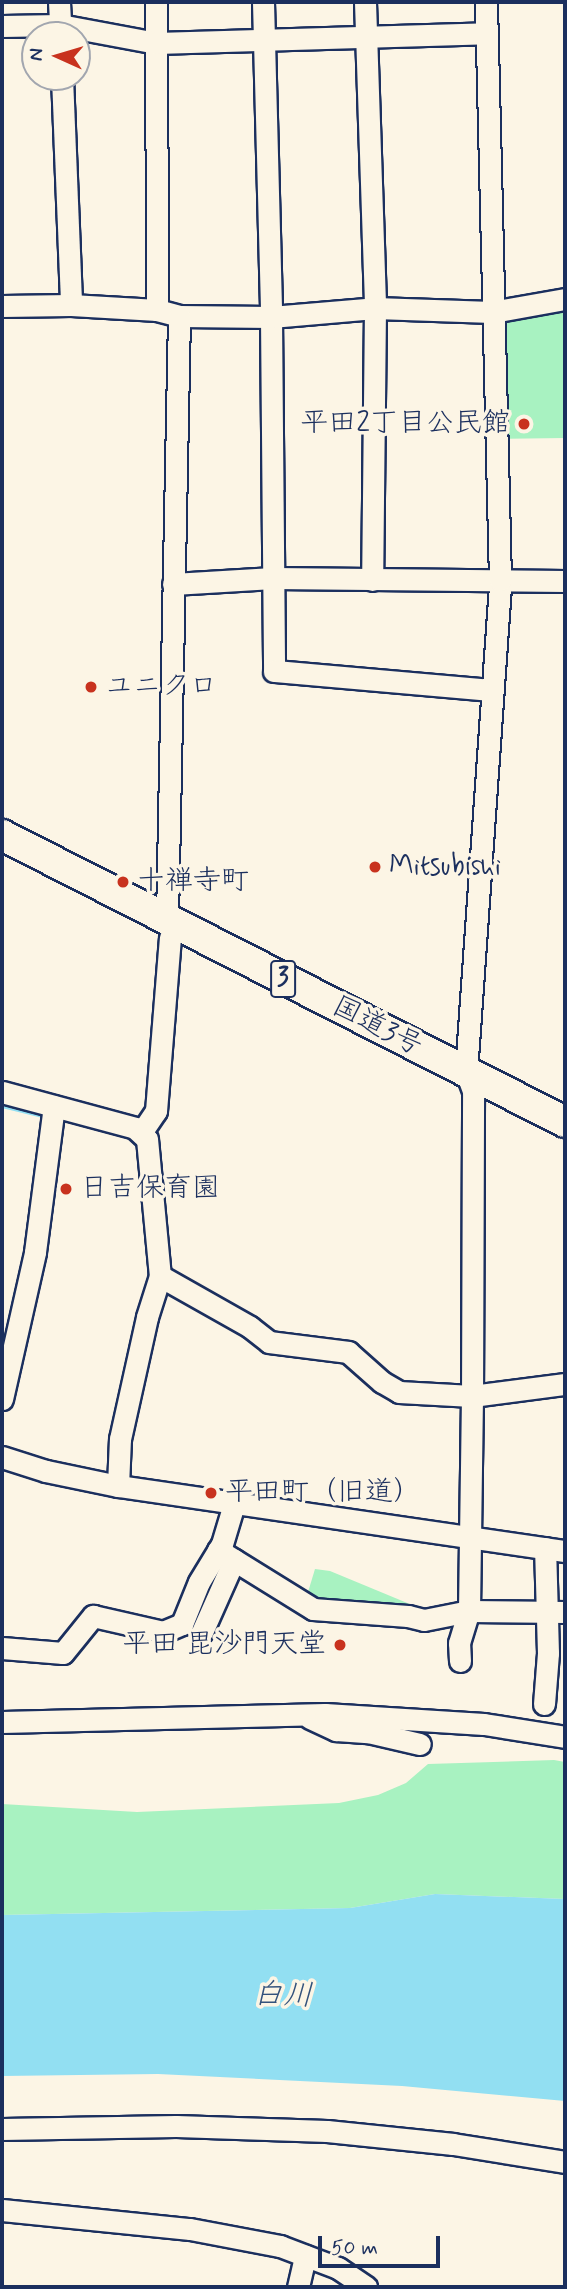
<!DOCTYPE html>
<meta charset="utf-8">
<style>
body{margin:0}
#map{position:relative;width:567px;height:2289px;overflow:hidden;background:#fcf5e5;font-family:Mynerve,"Klee One",sans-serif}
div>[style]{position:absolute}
.green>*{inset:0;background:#a8f2c1}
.water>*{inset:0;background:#92dff2}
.stream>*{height:5px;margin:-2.5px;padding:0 2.5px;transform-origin:2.5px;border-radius:2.5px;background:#92dff2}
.roads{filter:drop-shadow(2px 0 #1b2f5e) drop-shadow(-2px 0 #1b2f5e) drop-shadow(0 2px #1b2f5e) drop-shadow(0 -2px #1b2f5e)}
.minor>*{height:21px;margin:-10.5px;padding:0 10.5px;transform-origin:10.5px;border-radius:10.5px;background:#fcf5e5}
.highway>*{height:30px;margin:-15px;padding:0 15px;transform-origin:15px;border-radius:15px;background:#fcf5e5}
.dots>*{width:19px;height:19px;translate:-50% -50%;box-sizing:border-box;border:4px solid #fcf5e5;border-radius:50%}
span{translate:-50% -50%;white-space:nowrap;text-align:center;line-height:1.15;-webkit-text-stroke:7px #fcf5e5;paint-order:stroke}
.shield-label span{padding:2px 5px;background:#fcf5e5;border:2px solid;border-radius:5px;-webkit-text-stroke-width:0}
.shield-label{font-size:26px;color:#1b2f5e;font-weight:700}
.poi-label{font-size:28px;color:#1b2f5e}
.right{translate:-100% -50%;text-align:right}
.left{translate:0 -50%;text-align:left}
.street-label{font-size:28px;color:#1b2f5e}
.water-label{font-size:30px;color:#33527c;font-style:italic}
.frame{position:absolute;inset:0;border:4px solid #1b2f5e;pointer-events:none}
.north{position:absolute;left:21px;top:21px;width:70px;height:70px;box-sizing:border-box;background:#fcf5e5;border:2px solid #a2a6af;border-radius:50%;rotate:274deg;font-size:19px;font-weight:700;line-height:28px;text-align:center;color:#1b2f5e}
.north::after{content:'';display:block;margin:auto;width:24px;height:32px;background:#c8321e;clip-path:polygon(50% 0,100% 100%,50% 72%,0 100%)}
.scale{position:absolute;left:318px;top:2236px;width:122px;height:32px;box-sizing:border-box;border:4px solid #1b2f5e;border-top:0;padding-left:9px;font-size:21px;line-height:24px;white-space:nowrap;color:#1b2f5e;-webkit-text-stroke:5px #fcf5e5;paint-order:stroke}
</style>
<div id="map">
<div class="green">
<i style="clip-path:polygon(565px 299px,565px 438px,496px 439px,492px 312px)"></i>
<i style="clip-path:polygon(315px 1569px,330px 1571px,429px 1612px,305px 1602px)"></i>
<i style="clip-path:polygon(554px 1760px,565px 1762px,565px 1899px,435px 1894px,350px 1908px,2px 1915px,2px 1804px,137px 1812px,339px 1803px,378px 1795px,406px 1783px,428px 1764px)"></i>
</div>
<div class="water">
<i style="clip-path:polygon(435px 1894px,565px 1899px,565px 2101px,402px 2086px,158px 2074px,2px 2076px,2px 1915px,350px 1908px)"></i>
</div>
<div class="stream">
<i style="left:2px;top:1105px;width:45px;rotate:14deg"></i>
</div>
<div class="roads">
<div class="minor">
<i style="left:59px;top:2px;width:33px;rotate:87deg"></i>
<i style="left:156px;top:2px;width:308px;rotate:89.8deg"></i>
<i style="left:263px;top:2px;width:315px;rotate:88.5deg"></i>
<i style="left:271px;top:317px;width:354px;rotate:89.5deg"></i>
<i style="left:274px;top:671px;width:219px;rotate:5deg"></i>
<i style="left:365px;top:2px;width:306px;rotate:88.1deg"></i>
<i style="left:375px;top:308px;width:272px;rotate:90.6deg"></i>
<i style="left:2px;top:26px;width:58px;rotate:-1deg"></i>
<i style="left:60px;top:25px;width:98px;rotate:10.6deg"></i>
<i style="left:156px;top:43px;width:331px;rotate:-1.7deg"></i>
<i style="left:62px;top:77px;width:228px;rotate:87.7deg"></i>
<i style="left:2px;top:306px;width:69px;rotate:-0.8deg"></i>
<i style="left:71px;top:305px;width:86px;rotate:3.3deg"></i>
<i style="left:157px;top:310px;width:23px;rotate:15deg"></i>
<i style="left:179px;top:316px;width:92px;rotate:0.6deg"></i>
<i style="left:271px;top:317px;width:104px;rotate:-4.9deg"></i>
<i style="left:375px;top:308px;width:117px;rotate:2deg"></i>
<i style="left:492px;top:312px;width:74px;rotate:-10.1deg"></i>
<i style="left:173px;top:584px;width:100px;rotate:-3.4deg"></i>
<i style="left:273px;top:578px;width:292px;rotate:0.6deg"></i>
<i style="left:167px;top:919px;width:603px;rotate:-88.86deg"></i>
<i style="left:2px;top:1092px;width:138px;rotate:15.1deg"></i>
<i style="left:135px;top:1128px;width:16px;rotate:43deg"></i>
<i style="left:147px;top:1139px;width:138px;rotate:84.6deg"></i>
<i style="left:160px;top:1276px;width:103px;rotate:29.5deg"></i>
<i style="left:250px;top:1327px;width:24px;rotate:38deg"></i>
<i style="left:269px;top:1342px;width:80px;rotate:7.2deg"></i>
<i style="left:348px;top:1352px;width:45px;rotate:41.4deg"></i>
<i style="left:382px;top:1382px;width:20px;rotate:30deg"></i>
<i style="left:399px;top:1392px;width:73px;rotate:3.1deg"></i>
<i style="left:472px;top:1396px;width:94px;rotate:-7.4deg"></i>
<i style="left:141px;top:1133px;width:27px;rotate:-56deg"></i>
<i style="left:156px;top:1111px;width:174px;rotate:-85.4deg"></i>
<i style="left:2px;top:1399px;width:151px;rotate:-77.3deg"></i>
<i style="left:35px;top:1252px;width:147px;rotate:-82.6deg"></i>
<i style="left:2px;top:1457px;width:46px;rotate:17.7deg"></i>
<i style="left:46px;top:1471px;width:74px;rotate:11.8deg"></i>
<i style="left:118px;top:1486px;width:452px;rotate:8.3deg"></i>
<i style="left:118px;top:1486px;width:47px;rotate:-87.6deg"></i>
<i style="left:120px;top:1439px;width:125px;rotate:-77.5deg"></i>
<i style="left:147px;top:1317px;width:43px;rotate:-72.4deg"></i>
<i style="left:218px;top:1550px;width:112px;rotate:31.8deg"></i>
<i style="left:313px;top:1609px;width:95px;rotate:4.2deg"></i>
<i style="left:408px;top:1616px;width:16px;rotate:14deg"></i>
<i style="left:424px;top:1620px;width:46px;rotate:-11.3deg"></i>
<i style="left:469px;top:1611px;width:96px;rotate:0.6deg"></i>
<i style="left:202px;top:1632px;width:79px;rotate:-66deg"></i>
<i style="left:2px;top:1648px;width:61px;rotate:4.7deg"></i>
<i style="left:63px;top:1653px;width:48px;rotate:-51deg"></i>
<i style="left:93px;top:1616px;width:72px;rotate:12.9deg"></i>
<i style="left:163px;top:1632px;width:21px;rotate:-23deg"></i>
<i style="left:182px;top:1624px;width:45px;rotate:-68deg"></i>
<i style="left:199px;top:1582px;width:44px;rotate:-58.8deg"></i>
<i style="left:222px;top:1544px;width:42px;rotate:-73.3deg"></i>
<i style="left:460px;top:1661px;width:18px;rotate:-93deg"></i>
<i style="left:459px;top:1643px;width:34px;rotate:-73deg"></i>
<i style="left:469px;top:1611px;width:209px;rotate:-89.2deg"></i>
<i style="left:472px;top:1402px;width:311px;rotate:-89.8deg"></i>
<i style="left:473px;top:1091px;width:20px;rotate:-110deg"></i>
<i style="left:466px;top:1072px;width:493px;rotate:-86deg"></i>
<i style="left:500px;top:580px;width:578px;rotate:-91.39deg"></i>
<i style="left:544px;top:1704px;width:51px;rotate:-85.5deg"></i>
<i style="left:548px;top:1653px;width:105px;rotate:-91.6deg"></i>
<i style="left:310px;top:1718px;width:29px;rotate:25deg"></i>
<i style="left:336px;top:1730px;width:32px;rotate:4deg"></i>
<i style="left:368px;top:1732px;width:53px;rotate:13deg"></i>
<i style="left:2px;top:1722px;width:323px;rotate:-1.4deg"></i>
<i style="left:325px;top:1714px;width:159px;rotate:3.6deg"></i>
<i style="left:484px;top:1724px;width:82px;rotate:9.1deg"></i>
<i style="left:2px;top:2129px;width:174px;rotate:-1deg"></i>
<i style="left:176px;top:2126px;width:151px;rotate:1.9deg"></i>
<i style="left:327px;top:2131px;width:127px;rotate:5.9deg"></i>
<i style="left:453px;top:2144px;width:113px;rotate:9.1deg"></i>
<i style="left:2px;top:2210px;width:189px;rotate:5.8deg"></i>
<i style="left:190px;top:2229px;width:92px;rotate:10.7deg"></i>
<i style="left:280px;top:2246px;width:62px;rotate:20.8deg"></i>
<i style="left:338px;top:2268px;width:34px;rotate:34deg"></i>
<i style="left:298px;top:2287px;width:32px;rotate:-77deg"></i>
</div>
<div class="highway">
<i style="left:2px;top:835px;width:632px;rotate:27.01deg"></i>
</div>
</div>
<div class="dots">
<i style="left:524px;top:424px;background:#c8321e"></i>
<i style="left:91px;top:687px;background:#c8321e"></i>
<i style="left:375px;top:867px;background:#c8321e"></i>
<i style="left:123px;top:882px;background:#c8321e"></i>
<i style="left:66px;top:1189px;background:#c8321e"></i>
<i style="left:211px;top:1493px;background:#c8321e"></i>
<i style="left:340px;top:1645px;background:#c8321e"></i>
</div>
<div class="shield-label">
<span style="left:283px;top:979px">3</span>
</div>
<div class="poi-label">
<span class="right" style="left:510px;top:424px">平田2丁目公民館</span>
<span class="left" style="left:105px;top:687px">ユニクロ</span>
<span class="left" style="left:389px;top:867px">Mitsubishi</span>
<span class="left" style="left:137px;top:882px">十禅寺町</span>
<span class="left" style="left:80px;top:1189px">日吉保育園</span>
<span class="left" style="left:225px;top:1493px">平田町（旧道）</span>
<span class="right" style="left:326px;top:1645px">平田 毘沙門天堂</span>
</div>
<div class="street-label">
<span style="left:377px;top:1027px;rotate:27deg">国道3号</span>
</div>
<div class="water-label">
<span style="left:283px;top:1996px;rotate:2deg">白川</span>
</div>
<div class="frame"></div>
<div class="north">N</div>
<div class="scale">50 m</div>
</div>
